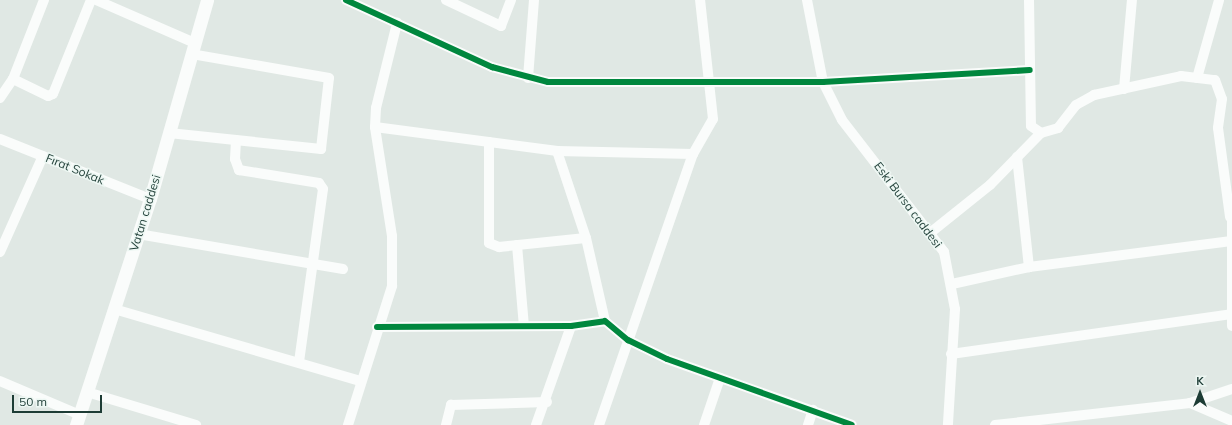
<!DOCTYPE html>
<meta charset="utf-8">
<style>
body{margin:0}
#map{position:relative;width:1232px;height:425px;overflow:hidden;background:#e0e8e4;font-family:Mulish,sans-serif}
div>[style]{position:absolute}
.minor>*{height:10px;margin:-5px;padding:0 5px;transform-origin:5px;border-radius:5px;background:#fafcfb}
.tertiary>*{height:13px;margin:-6.5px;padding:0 6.5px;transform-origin:6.5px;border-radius:6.5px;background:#fafcfb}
.cycleway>*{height:6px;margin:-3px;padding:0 3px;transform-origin:3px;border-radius:3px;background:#00873e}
span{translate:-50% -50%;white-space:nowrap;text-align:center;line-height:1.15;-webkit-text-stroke:3px #edf7f3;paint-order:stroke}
.street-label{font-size:12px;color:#1d3c35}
.north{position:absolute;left:1180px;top:373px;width:40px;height:40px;-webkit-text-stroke:3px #edf7f3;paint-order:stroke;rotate:0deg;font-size:11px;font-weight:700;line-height:16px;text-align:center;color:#1d3c35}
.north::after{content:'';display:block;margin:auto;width:14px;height:18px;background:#1d3c35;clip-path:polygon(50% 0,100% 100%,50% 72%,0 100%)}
.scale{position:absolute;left:12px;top:395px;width:90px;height:18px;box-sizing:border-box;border:2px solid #1d3c35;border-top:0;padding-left:5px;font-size:12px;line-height:14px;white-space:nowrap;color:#1d3c35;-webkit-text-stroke:3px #edf7f3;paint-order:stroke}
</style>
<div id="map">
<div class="minor">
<i style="left:96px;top:0;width:108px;rotate:23.5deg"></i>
<i style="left:346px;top:0;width:161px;rotate:24.7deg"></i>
<i style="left:492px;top:67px;width:58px;rotate:15deg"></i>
<i style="left:548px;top:82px;width:275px"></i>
<i style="left:823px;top:82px;width:207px;rotate:-3.3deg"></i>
<i style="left:446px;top:0;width:61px;rotate:25.3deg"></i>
<i style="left:501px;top:26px;width:28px;rotate:-69deg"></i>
<i style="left:807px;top:0;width:84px;rotate:79deg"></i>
<i style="left:823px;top:82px;width:42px;rotate:63.4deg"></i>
<i style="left:842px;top:120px;width:167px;rotate:52.3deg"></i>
<i style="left:944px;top:252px;width:58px;rotate:79.1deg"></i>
<i style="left:955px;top:309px;width:116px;rotate:93.5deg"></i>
<i style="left:1029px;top:0;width:126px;rotate:89.1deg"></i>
<i style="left:1031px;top:126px;width:12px;rotate:35deg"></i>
<i style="left:1041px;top:133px;width:18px;rotate:-16deg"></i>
<i style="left:1058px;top:128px;width:29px;rotate:-52deg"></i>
<i style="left:1076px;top:105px;width:21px;rotate:-29deg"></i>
<i style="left:1094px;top:95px;width:89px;rotate:-12.3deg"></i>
<i style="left:1181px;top:76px;width:34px;rotate:7deg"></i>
<i style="left:1215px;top:80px;width:20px;rotate:70deg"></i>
<i style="left:1222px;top:99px;width:29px;rotate:98deg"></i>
<i style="left:1218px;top:128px;width:90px;rotate:82.3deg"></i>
<i style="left:528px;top:78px;width:78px;rotate:-85.6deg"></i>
<i style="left:1197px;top:78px;width:81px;rotate:-74.2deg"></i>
<i style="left:13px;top:79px;width:39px;rotate:26deg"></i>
<i style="left:48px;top:96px;width:5px;rotate:-22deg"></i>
<i style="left:53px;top:94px;width:101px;rotate:-68deg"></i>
<i style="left:1124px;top:89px;width:89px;rotate:-84.9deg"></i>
<i style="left:0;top:98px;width:23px;rotate:-56deg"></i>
<i style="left:13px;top:79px;width:85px;rotate:-68.6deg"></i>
<i style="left:375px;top:127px;width:184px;rotate:7.5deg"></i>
<i style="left:557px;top:151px;width:136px;rotate:1.3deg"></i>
<i style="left:169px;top:133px;width:153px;rotate:6deg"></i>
<i style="left:321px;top:149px;width:71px;rotate:-83.6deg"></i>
<i style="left:329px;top:78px;width:139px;rotate:-170.1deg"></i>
<i style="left:0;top:139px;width:162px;rotate:21.8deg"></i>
<i style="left:236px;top:140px;width:19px;rotate:93deg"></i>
<i style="left:235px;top:159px;width:12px;rotate:70deg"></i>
<i style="left:239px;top:170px;width:81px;rotate:9.2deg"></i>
<i style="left:319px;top:183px;width:7px;rotate:56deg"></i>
<i style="left:323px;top:189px;width:175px;rotate:97.9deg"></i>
<i style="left:489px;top:142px;width:101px;rotate:90deg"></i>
<i style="left:489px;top:243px;width:11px;rotate:22deg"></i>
<i style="left:499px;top:247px;width:87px;rotate:-5.9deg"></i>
<i style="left:557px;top:151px;width:92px;rotate:71.6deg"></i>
<i style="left:586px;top:238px;width:85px;rotate:77.1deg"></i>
<i style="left:1017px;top:157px;width:111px;rotate:83.8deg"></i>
<i style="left:1232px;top:216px;width:110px;rotate:90deg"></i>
<i style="left:930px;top:233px;width:77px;rotate:-38.7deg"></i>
<i style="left:990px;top:185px;width:73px;rotate:-45.6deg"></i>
<i style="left:138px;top:234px;width:208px;rotate:9.7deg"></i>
<i style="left:517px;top:245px;width:81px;rotate:85.1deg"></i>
<i style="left:0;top:252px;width:105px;rotate:-65.9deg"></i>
<i style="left:952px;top:284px;width:79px;rotate:-12.4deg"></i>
<i style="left:1029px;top:267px;width:204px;rotate:-7.3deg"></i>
<i style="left:114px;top:309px;width:257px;rotate:16.3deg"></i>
<i style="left:377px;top:327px;width:194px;rotate:-0.3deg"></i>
<i style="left:571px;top:326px;width:34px;rotate:-8deg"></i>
<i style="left:605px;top:321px;width:30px;rotate:40deg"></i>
<i style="left:628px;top:340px;width:43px;rotate:26deg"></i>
<i style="left:667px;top:359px;width:196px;rotate:19.6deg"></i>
<i style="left:951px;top:354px;width:283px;rotate:-8.1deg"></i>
<i style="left:0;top:381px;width:87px;rotate:23deg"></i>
<i style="left:87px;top:392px;width:114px;rotate:16.8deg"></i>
<i style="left:1190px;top:403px;width:44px;rotate:-18.4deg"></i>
<i style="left:348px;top:425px;width:146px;rotate:-72.4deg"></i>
<i style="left:392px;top:286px;width:50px;rotate:-90deg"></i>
<i style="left:392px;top:236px;width:110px;rotate:-98.9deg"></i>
<i style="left:375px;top:127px;width:19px;rotate:-87deg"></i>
<i style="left:376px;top:108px;width:88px;rotate:-76.1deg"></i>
<i style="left:446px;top:425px;width:21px;rotate:-76deg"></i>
<i style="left:451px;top:405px;width:96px;rotate:-1.8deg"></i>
<i style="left:536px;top:425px;width:105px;rotate:-70.5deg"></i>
<i style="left:599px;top:425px;width:287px;rotate:-70.9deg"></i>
<i style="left:693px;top:154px;width:40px;rotate:-60.3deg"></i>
<i style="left:713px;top:119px;width:120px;rotate:-96.2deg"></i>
<i style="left:704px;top:425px;width:50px;rotate:-71.2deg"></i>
<i style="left:808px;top:425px;width:16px;rotate:-72deg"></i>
<i style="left:995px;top:425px;width:196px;rotate:-6.4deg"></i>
<i style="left:1190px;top:403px;width:46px;rotate:23.2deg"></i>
</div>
<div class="tertiary">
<i style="left:76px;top:425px;width:238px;rotate:-71.9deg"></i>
<i style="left:150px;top:199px;width:207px;rotate:-74deg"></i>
</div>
<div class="cycleway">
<i style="left:346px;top:0;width:161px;rotate:24.7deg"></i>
<i style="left:492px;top:67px;width:58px;rotate:15deg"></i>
<i style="left:548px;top:82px;width:275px"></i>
<i style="left:823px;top:82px;width:207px;rotate:-3.3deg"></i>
<i style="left:377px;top:327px;width:194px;rotate:-0.3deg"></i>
<i style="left:571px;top:326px;width:34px;rotate:-8deg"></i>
<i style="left:605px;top:321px;width:30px;rotate:40deg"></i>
<i style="left:628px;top:340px;width:43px;rotate:26deg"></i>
<i style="left:667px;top:359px;width:196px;rotate:19.6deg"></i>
</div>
<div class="street-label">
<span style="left:75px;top:169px;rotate:22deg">Fırat Sokak</span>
<span style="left:908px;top:205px;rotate:53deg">Eski Bursa caddesi</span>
<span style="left:145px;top:213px;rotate:-73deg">Vatan caddesi</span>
</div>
<div class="north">K</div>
<div class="scale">50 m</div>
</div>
